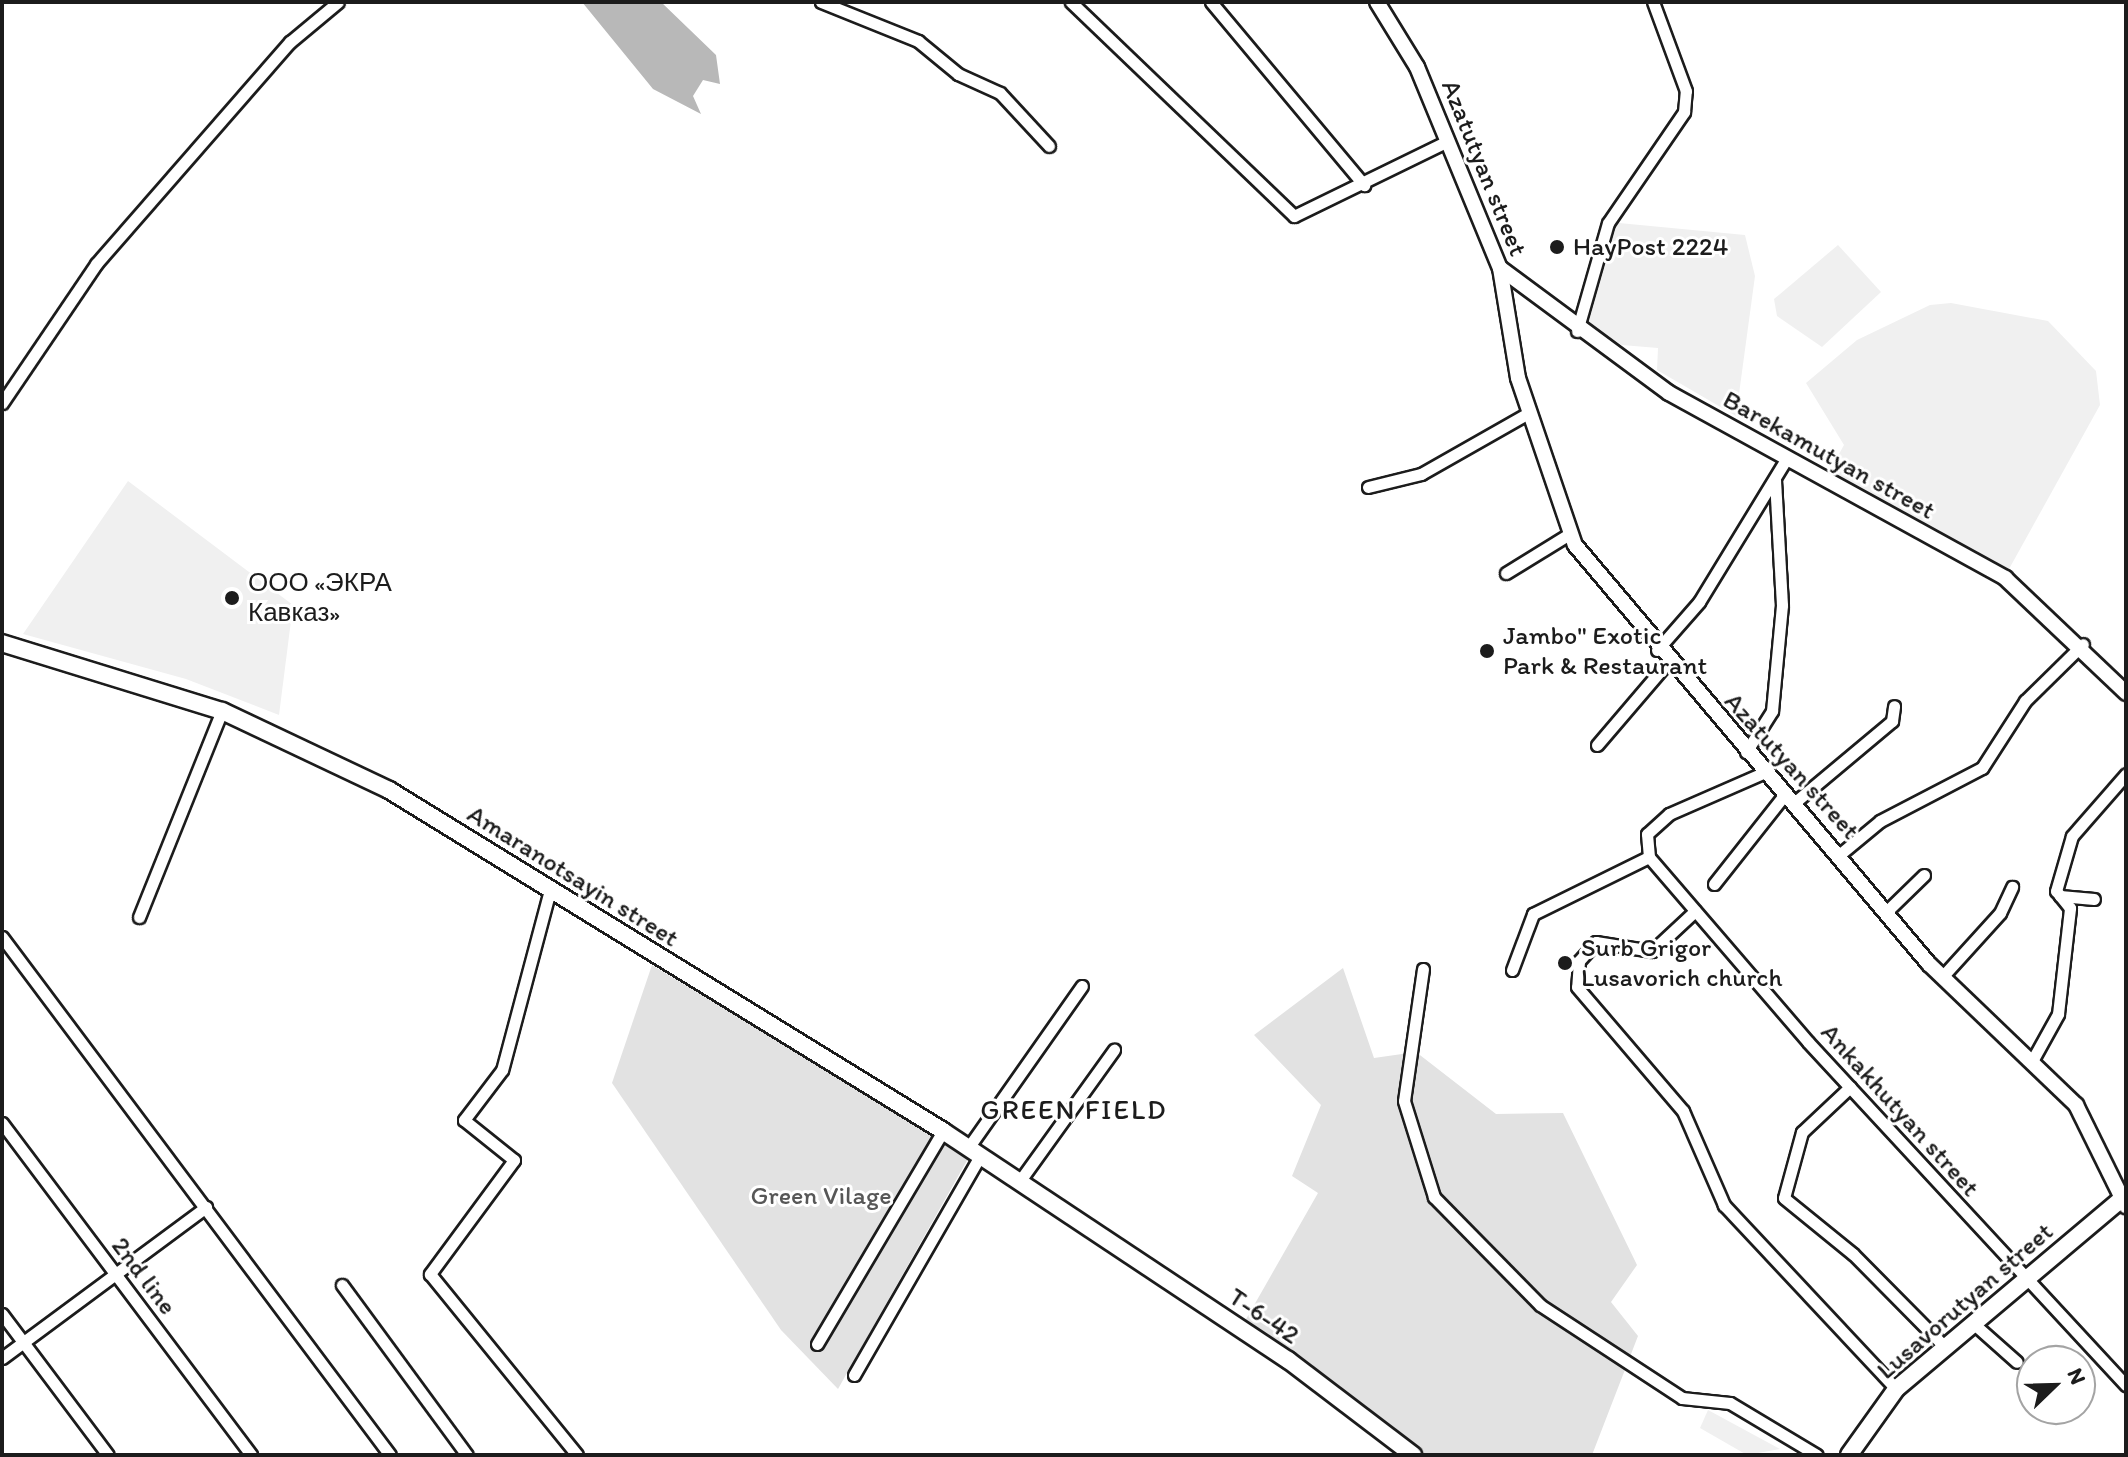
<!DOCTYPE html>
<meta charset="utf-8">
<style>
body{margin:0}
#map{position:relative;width:2128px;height:1457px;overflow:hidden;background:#fff;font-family:Itim,sans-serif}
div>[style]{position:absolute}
.built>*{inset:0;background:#f0f0f0}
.green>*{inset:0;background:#e2e2e2}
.water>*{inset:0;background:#b8b8b8}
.roads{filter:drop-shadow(2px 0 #1c1c1c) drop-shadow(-2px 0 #1c1c1c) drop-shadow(0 2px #1c1c1c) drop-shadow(0 -2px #1c1c1c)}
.minor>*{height:11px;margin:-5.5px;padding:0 5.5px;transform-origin:5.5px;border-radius:5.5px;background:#fff}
.tertiary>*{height:14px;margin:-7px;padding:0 7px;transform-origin:7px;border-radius:7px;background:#fff}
.secondary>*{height:16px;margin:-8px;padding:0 8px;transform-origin:8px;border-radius:8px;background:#fff}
.dots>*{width:22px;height:22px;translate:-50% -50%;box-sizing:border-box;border:4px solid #fff;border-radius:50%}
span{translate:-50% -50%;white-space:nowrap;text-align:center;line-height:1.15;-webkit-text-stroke:6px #fff;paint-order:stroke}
.street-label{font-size:26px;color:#1c1c1c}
.poi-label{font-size:26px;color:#1c1c1c}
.left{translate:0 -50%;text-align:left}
.park-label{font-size:26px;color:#575757}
.neighbourhood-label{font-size:28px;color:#1c1c1c;letter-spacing:2px}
.frame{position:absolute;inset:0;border:4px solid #1c1c1c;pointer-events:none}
.north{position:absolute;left:2016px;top:1345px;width:80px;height:80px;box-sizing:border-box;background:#fff;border:2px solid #a4a4a4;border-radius:50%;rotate:67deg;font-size:22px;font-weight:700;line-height:32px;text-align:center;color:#1c1c1c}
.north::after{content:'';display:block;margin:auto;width:28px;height:36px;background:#1c1c1c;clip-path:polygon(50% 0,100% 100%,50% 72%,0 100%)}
</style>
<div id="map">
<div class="built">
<i style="clip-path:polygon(1619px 223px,1745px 235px,1755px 276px,1736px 416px,1657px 370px,1658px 348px,1622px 345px,1586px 323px,1611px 227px)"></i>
<i style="clip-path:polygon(1838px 245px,1881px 292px,1822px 347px,1777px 316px,1774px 299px)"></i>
<i style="clip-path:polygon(1951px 303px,2048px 321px,2096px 371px,2100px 405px,2009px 569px,1828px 474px,1844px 445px,1806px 383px,1857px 340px,1930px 305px)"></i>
<i style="clip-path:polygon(128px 481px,293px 605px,279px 715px,186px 679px,23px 634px)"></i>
<i style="clip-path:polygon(1708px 1410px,1780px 1449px,1747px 1455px,1700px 1428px)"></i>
</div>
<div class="green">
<i style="clip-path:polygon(652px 965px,969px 1157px,838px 1389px,781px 1330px,612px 1083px)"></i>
<i style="clip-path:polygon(1343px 968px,1374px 1058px,1416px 1052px,1496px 1114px,1563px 1113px,1637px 1265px,1611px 1302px,1638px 1336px,1592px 1455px,1424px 1455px,1245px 1321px,1318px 1193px,1292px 1176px,1321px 1105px,1254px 1035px)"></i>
</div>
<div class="water">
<i style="clip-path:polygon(582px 2px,661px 2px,716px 55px,720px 84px,703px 80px,693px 96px,701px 114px,653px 89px)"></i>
</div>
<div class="roads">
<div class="minor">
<i style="left:821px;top:2px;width:105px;rotate:21.9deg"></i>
<i style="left:918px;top:41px;width:52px;rotate:39.5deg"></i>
<i style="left:958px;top:74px;width:46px;rotate:24.3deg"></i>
<i style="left:1000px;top:93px;width:72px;rotate:47.2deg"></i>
<i style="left:1071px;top:2px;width:309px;rotate:43.8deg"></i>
<i style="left:1294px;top:216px;width:171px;rotate:-26deg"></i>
<i style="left:1211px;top:2px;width:239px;rotate:50.1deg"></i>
<i style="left:1577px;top:331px;width:112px;rotate:-74deg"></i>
<i style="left:1608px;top:223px;width:135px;rotate:-55.6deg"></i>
<i style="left:1684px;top:112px;width:21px;rotate:-85deg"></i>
<i style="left:1686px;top:91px;width:95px;rotate:-110.3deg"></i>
<i style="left:2px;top:403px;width:168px;rotate:-55.9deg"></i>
<i style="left:96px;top:264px;width:295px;rotate:-48.9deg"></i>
<i style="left:290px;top:42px;width:62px;rotate:-39.8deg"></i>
<i style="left:1368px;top:487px;width:55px;rotate:-13.8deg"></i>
<i style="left:1421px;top:474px;width:125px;rotate:-29.6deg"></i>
<i style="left:1506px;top:573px;width:76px;rotate:-31.6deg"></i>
<i style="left:1657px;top:650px;width:64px;rotate:-48.8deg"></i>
<i style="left:1699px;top:602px;width:165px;rotate:-58.6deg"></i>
<i style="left:1597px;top:745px;width:109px;rotate:-49.5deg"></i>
<i style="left:1746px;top:752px;width:49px;rotate:-57.6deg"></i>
<i style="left:1772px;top:711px;width:106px;rotate:-84.6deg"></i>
<i style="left:1782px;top:605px;width:125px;rotate:-93.2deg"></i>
<i style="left:1794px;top:803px;width:128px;rotate:-39.9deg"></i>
<i style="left:1892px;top:721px;width:15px;rotate:-82deg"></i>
<i style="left:1839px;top:855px;width:53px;rotate:-39.7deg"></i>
<i style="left:1880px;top:821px;width:115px;rotate:-27.5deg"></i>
<i style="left:1982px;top:768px;width:80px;rotate:-57.3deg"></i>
<i style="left:2025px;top:701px;width:81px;rotate:-44.5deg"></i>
<i style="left:1649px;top:857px;width:244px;rotate:49.3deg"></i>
<i style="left:1808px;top:1042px;width:468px;rotate:47.2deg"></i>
<i style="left:1649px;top:857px;width:23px;rotate:-95deg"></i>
<i style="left:1647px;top:834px;width:30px;rotate:-42deg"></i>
<i style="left:1669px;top:814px;width:105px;rotate:-23.6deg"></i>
<i style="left:1714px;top:884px;width:115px;rotate:-51.7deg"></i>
<i style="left:550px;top:890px;width:186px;rotate:104.9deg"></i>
<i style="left:502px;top:1070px;width:63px;rotate:127.2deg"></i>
<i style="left:464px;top:1120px;width:64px;rotate:38.7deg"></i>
<i style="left:514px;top:1160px;width:142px;rotate:126.4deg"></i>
<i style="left:430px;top:1274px;width:233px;rotate:50.9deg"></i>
<i style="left:2060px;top:896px;width:34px;rotate:5deg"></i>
<i style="left:1695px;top:911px;width:59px;rotate:137.1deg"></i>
<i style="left:1652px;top:951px;width:57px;rotate:-170.9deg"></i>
<i style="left:1596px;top:942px;width:25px;rotate:132deg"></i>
<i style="left:1579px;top:961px;width:26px;rotate:94deg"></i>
<i style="left:1577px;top:987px;width:163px;rotate:49.5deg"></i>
<i style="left:1683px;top:1111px;width:103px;rotate:66.4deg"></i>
<i style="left:1724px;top:1205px;width:252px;rotate:46.9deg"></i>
<i style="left:1886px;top:912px;width:53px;rotate:-44.2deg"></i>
<i style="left:139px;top:917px;width:222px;rotate:-68.1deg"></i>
<i style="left:2px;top:937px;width:647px;rotate:53.17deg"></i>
<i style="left:1423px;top:969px;width:133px;rotate:98.2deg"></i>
<i style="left:1404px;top:1101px;width:101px;rotate:72.6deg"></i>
<i style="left:1434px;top:1197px;width:151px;rotate:45.5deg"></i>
<i style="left:1540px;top:1305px;width:170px;rotate:33.2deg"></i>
<i style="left:1682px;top:1398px;width:48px;rotate:5.9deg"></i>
<i style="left:1730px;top:1403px;width:101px;rotate:30.9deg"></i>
<i style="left:1512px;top:970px;width:60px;rotate:-69.4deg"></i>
<i style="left:1533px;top:914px;width:129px;rotate:-26.2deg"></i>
<i style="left:1942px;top:977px;width:86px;rotate:-47.8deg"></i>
<i style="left:2000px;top:913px;width:29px;rotate:-65deg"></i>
<i style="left:2032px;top:1061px;width:54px;rotate:-61deg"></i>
<i style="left:2058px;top:1014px;width:107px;rotate:-83.5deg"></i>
<i style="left:2070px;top:908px;width:22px;rotate:-129deg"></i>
<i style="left:2056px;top:891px;width:57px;rotate:-73.8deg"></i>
<i style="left:2072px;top:836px;width:82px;rotate:-48.9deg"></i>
<i style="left:1850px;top:1087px;width:66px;rotate:136.8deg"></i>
<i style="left:1802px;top:1132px;width:68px;rotate:105.3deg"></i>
<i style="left:1784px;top:1198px;width:89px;rotate:39.1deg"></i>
<i style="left:1853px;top:1254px;width:132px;rotate:45.3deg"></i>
<i style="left:2px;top:1123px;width:415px;rotate:53.1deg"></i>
<i style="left:968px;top:1148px;width:198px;rotate:-54.9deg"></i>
<i style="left:1019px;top:1182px;width:163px;rotate:-54.3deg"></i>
<i style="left:342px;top:1285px;width:211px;rotate:53.7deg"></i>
<i style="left:2px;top:1314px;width:176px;rotate:53.1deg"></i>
<i style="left:1974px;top:1324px;width:57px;rotate:41.5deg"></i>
<i style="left:817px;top:1344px;width:247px;rotate:-59.4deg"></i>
<i style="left:2px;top:1358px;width:254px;rotate:-36.5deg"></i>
<i style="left:854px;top:1375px;width:253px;rotate:-60.1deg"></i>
</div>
<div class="tertiary">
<i style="left:1377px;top:2px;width:76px;rotate:58.4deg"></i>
<i style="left:1417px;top:67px;width:217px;rotate:67.6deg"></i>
<i style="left:1500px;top:268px;width:111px;rotate:80.7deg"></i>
<i style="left:1518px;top:378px;width:176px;rotate:71.2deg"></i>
<i style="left:1575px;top:545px;width:549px;rotate:49.81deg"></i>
<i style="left:1929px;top:964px;width:204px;rotate:43.8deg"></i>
<i style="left:2076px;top:1105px;width:113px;rotate:63.7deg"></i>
<i style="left:1500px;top:268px;width:210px;rotate:36.5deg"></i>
<i style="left:1669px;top:393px;width:384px;rotate:28.8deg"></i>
<i style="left:2005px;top:578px;width:167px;rotate:43.5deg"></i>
</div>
<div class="secondary">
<i style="left:2px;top:643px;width:230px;rotate:17.2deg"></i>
<i style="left:222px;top:711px;width:185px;rotate:25.3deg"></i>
<i style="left:389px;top:790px;width:651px;rotate:31.61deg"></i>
<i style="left:943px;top:1131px;width:414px;rotate:33.6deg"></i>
<i style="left:1288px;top:1360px;width:157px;rotate:37.2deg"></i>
<i style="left:1849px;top:1455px;width:81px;rotate:-54.5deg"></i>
<i style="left:1896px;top:1389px;width:301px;rotate:-40.1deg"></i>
</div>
</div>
<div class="dots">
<i style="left:1557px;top:247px;background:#1c1c1c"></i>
<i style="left:232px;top:598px;background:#1c1c1c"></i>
<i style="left:1487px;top:651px;background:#1c1c1c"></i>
<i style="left:1565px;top:963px;background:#1c1c1c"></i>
</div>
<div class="street-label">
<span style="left:1484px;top:168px;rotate:68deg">Azatutyan street</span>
<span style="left:1829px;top:455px;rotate:29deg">Barekamutyan street</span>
<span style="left:1792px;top:766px;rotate:48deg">Azatutyan street</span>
<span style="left:573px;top:876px;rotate:32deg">Amaranotsayin street</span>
<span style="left:1900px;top:1110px;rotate:48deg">Ankakhutyan street</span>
<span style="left:144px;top:1276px;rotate:53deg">2nd line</span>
<span style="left:1965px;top:1301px;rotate:-41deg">Lusavorutyan street</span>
<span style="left:1264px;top:1316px;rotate:34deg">T-6-42</span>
</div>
<div class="poi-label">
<span class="left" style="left:1573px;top:247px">HayPost 2224</span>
<span class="left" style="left:248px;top:598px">ООО «ЭКРА<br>Кавказ»</span>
<span class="left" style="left:1503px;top:651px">Jambo" Exotic<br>Park &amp; Restaurant</span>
<span class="left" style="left:1581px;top:963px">Surb Grigor<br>Lusavorich church</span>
</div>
<div class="park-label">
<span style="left:821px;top:1196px">Green Vilage</span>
</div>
<div class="neighbourhood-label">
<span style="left:1074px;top:1109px">GREEN FIELD</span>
</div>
<div class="frame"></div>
<div class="north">N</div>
</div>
